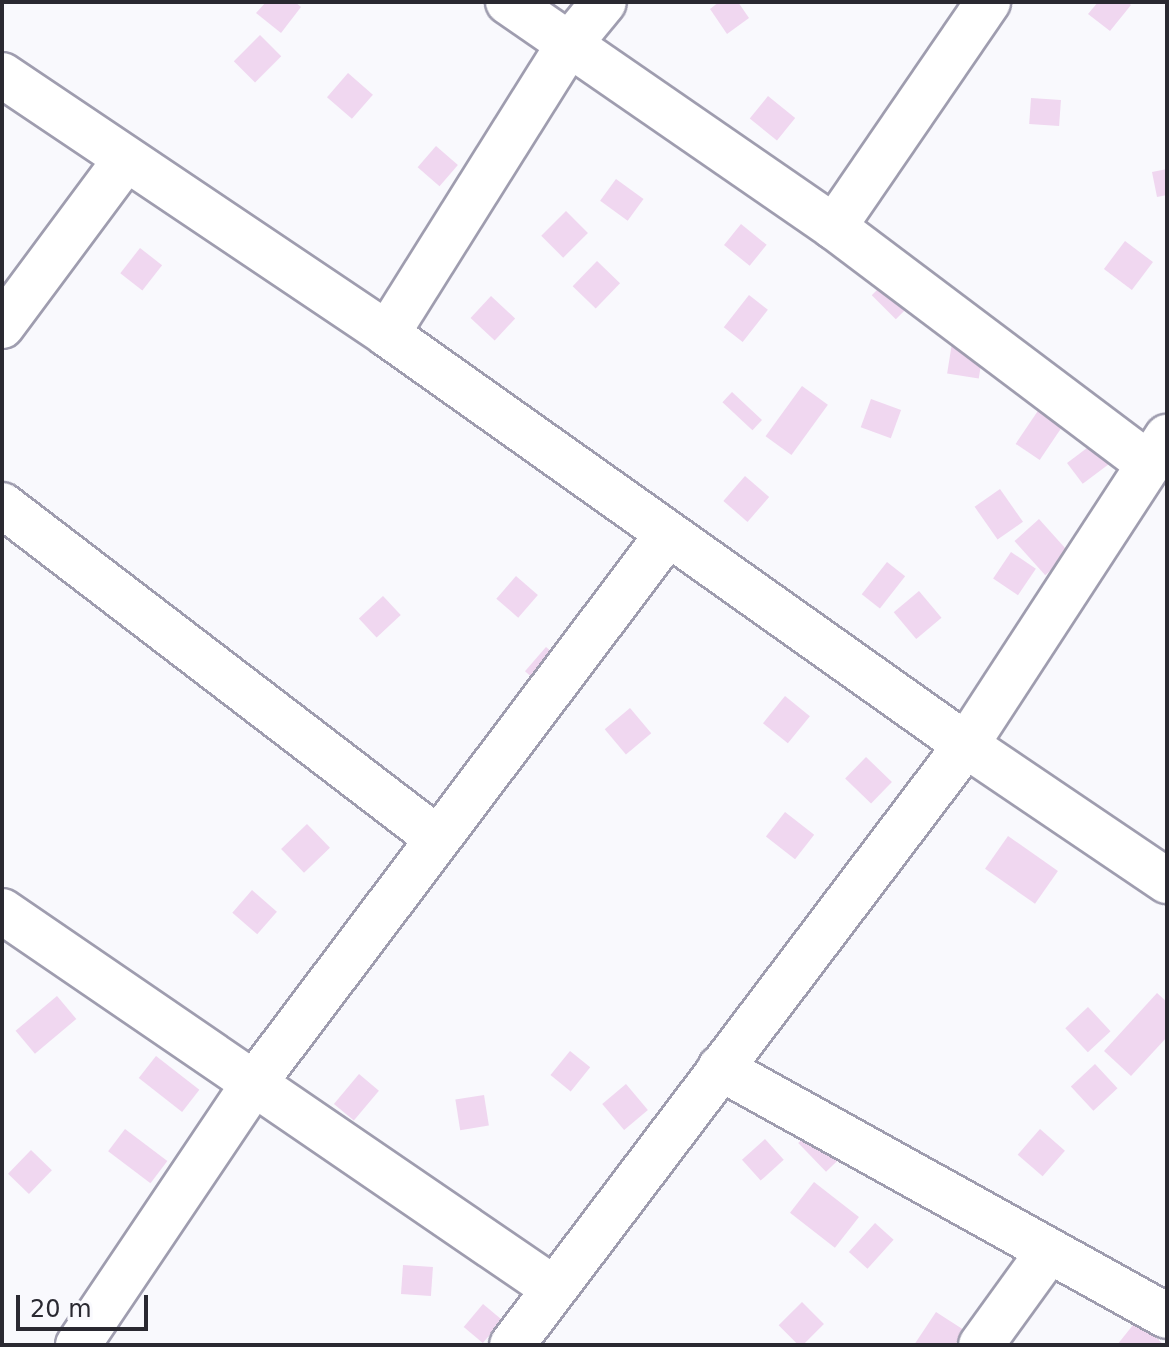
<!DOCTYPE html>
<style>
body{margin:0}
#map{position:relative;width:1169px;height:1347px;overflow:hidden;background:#f9f9fd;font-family:"DejaVu Sans",sans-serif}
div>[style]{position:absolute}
.building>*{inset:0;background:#f0d7f0;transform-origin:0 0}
.roads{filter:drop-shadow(2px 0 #9f9daf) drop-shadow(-2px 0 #9f9daf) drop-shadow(0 2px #9f9daf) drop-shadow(0 -2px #9f9daf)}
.street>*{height:44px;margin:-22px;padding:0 22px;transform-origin:22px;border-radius:22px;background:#fff}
span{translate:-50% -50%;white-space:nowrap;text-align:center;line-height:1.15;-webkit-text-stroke:6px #f9f9fd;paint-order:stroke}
.frame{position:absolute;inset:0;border:4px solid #2a2931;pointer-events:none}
.scale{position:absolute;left:16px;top:1295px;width:132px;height:36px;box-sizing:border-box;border:4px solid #2a2931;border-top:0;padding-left:10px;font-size:24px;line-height:28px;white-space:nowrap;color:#2a2931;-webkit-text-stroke:6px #f9f9fd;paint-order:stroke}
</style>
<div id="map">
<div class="building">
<i style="clip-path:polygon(266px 2px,295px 2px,301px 7px,281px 33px,256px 13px)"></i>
<i style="clip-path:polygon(719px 2px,738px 2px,749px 18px,727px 34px,710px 9px)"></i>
<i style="clip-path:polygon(1098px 2px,1127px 2px,1131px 5px,1110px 31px,1088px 14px)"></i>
<i style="left:260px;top:35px;width:30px;height:37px;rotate:45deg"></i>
<i style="left:348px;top:73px;width:33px;height:32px;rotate:41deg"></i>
<i style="left:768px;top:96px;width:35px;height:29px;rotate:39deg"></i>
<i style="left:1031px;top:98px;width:30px;height:26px;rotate:4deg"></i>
<i style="left:436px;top:146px;width:29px;height:28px;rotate:41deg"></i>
<i style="clip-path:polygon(1167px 169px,1167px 195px,1157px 197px,1152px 172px)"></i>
<i style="left:616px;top:179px;width:34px;height:27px;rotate:36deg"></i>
<i style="left:566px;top:211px;width:31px;height:35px;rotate:45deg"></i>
<i style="left:741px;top:224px;width:33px;height:27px;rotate:39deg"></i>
<i style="left:1125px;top:241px;width:35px;height:35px;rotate:37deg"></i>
<i style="left:140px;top:248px;width:28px;height:32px;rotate:38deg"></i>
<i style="left:597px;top:261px;width:32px;height:35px;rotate:44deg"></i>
<i style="left:893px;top:274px;width:34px;height:30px;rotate:45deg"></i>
<i style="left:749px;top:295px;width:24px;height:41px;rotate:38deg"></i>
<i style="left:491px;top:296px;width:33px;height:30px;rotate:43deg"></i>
<i style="left:952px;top:343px;width:32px;height:31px;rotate:9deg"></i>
<i style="left:802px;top:386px;width:32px;height:62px;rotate:36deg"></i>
<i style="left:1052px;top:390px;width:29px;height:65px;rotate:34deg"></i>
<i style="left:732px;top:392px;width:41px;height:14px;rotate:43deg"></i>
<i style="left:871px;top:399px;width:32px;height:30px;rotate:20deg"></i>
<i style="left:1103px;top:436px;width:26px;height:45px;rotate:53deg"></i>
<i style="left:745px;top:476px;width:32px;height:33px;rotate:41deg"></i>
<i style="left:1000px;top:489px;width:40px;height:31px;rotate:55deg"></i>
<i style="left:1039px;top:519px;width:46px;height:33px;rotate:48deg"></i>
<i style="left:1011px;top:552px;width:30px;height:32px;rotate:34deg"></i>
<i style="left:887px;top:562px;width:23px;height:41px;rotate:38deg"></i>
<i style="left:516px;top:576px;width:29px;height:30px;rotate:41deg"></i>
<i style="left:919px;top:591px;width:35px;height:33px;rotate:50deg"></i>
<i style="left:383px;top:596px;width:26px;height:33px;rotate:47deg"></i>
<i style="left:546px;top:647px;width:29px;height:32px;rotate:41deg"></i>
<i style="left:785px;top:696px;width:32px;height:35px;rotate:39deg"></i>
<i style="left:630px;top:708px;width:33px;height:33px;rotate:50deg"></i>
<i style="left:866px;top:757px;width:36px;height:30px;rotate:44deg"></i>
<i style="left:785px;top:812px;width:37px;height:31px;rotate:38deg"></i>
<i style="left:307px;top:824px;width:33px;height:36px;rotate:46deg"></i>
<i style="left:1008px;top:836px;width:61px;height:40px;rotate:35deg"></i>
<i style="left:252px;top:890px;width:33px;height:30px;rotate:41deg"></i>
<i style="clip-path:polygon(1157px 993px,1167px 1002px,1167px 1037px,1131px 1076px,1104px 1051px)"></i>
<i style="left:57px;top:996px;width:30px;height:54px;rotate:50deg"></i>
<i style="left:1088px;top:1007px;width:33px;height:31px;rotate:47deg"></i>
<i style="left:570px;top:1051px;width:26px;height:31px;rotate:39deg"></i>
<i style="left:156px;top:1056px;width:55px;height:28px;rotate:38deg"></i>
<i style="left:1095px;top:1064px;width:33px;height:33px;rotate:47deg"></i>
<i style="left:359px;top:1074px;width:26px;height:39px;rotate:40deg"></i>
<i style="left:626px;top:1084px;width:34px;height:31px;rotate:50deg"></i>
<i style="left:484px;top:1095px;width:31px;height:29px;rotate:81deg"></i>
<i style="left:822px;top:1120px;width:40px;height:33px;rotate:46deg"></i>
<i style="left:125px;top:1129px;width:53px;height:28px;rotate:37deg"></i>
<i style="left:1040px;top:1129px;width:33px;height:34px;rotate:41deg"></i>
<i style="left:765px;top:1139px;width:28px;height:31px;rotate:48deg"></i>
<i style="left:31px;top:1150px;width:29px;height:33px;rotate:44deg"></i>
<i style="left:814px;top:1182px;width:57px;height:39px;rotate:38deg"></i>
<i style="left:875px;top:1223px;width:25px;height:39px;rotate:42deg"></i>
<i style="left:403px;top:1265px;width:30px;height:29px;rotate:4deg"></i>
<i style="left:802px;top:1302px;width:31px;height:33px;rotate:45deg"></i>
<i style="left:483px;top:1304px;width:25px;height:30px;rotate:40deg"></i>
<i style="clip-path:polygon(936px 1312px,964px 1330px,955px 1345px,914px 1345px)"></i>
<i style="clip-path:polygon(1137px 1320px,1164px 1345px,1117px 1345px)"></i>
</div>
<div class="roads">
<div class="street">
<i style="left:508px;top:2px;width:396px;rotate:34.6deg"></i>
<i style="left:834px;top:227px;width:394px;rotate:37deg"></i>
<i style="left:2px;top:75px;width:464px;rotate:33.9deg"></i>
<i style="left:387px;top:334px;width:710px;rotate:35.37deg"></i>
<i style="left:966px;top:745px;width:243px;rotate:34.1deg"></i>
<i style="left:834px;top:227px;width:273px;rotate:-55.6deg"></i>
<i style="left:2px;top:326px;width:204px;rotate:-53.4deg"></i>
<i style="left:387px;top:334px;width:339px;rotate:-57.9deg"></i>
<i style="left:567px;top:47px;width:58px;rotate:-50.6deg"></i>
<i style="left:2px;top:505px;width:549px;rotate:37.45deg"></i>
<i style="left:2px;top:911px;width:668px;rotate:34.38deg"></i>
<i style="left:720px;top:1068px;width:511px;rotate:29.02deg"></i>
<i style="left:78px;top:1345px;width:312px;rotate:-56.1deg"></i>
<i style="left:252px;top:1086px;width:691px;rotate:-53deg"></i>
<i style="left:512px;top:1345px;width:752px;rotate:-52.89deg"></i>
<i style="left:966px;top:745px;width:368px;rotate:-56.9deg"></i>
<i style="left:981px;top:1345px;width:116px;rotate:-54.1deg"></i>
</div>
</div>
<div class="frame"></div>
<div class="scale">20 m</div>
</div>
